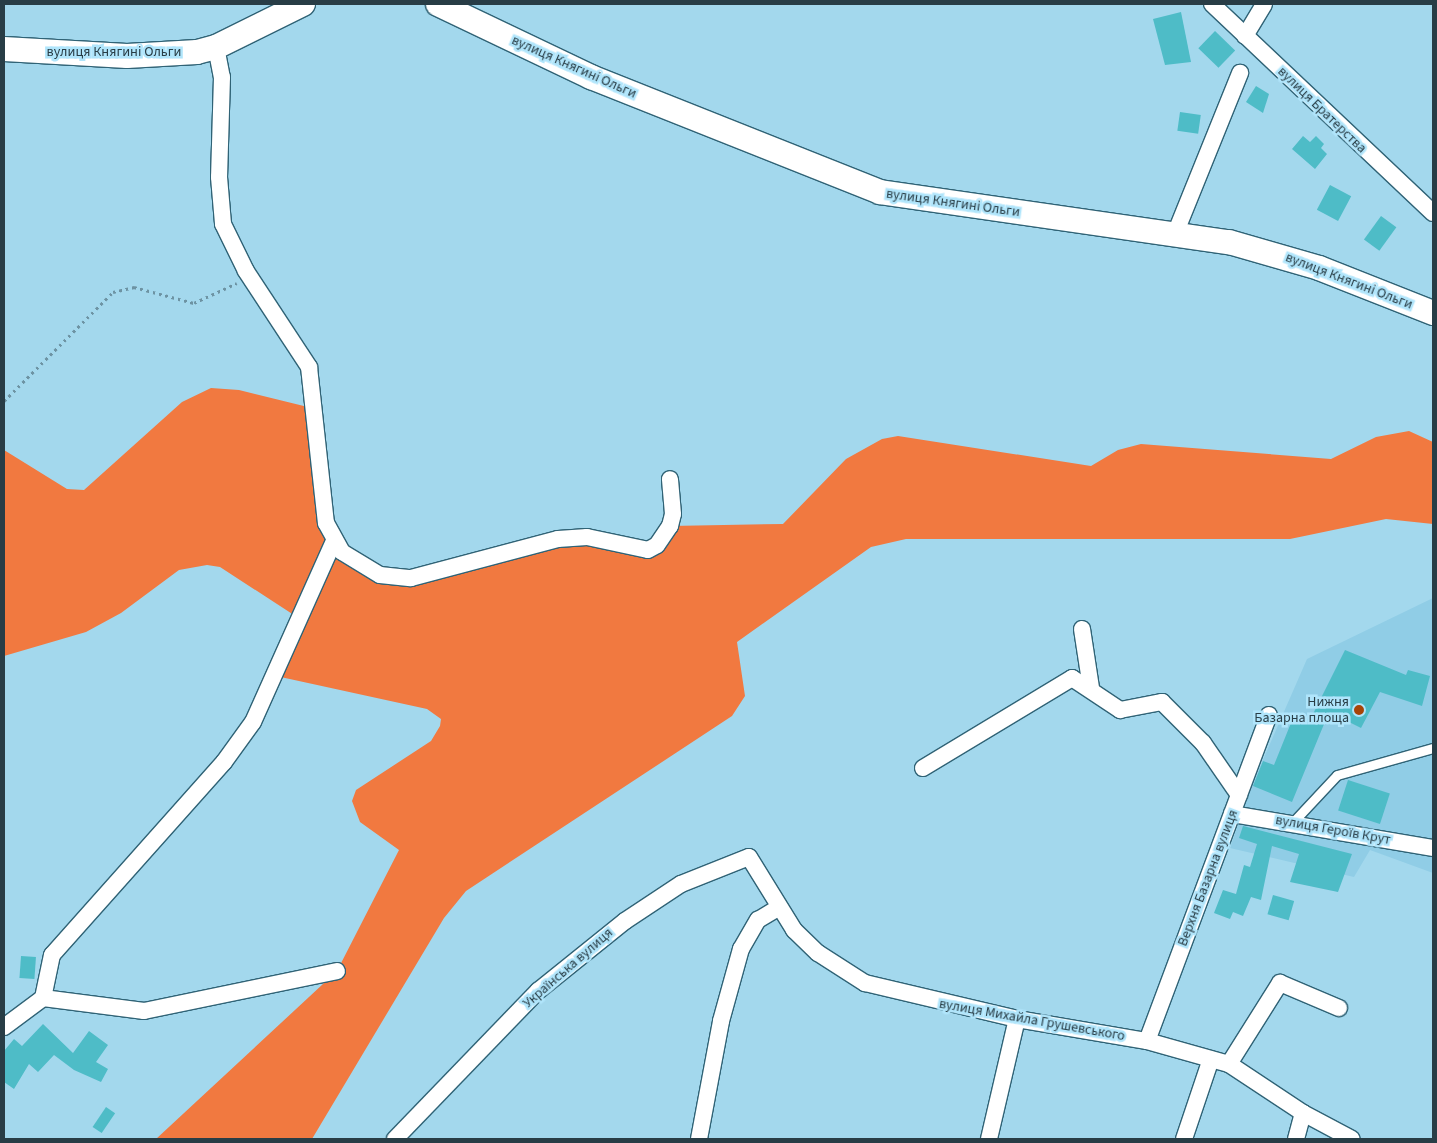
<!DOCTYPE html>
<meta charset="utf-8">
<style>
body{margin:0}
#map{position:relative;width:1437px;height:1143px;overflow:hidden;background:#a3d8ed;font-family:"Source Sans 3",sans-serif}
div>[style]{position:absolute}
.built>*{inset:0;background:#90cde6}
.green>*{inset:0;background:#f17940}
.building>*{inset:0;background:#4ebcc7;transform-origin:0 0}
.path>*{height:2.5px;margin-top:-1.25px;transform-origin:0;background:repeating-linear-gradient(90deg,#6d93a3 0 2.5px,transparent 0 6.5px)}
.roads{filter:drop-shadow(1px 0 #306376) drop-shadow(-1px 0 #306376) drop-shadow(0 1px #306376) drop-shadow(0 -1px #306376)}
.lane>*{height:9px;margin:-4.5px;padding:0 4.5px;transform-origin:4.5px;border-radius:4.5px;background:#fff}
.street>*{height:16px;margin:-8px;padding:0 8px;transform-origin:8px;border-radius:8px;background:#fff}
.secondary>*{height:24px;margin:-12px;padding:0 12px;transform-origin:12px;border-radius:12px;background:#fff}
.dots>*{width:14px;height:14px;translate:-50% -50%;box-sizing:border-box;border:2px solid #b0e5fb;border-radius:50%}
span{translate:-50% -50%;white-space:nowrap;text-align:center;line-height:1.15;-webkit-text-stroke:5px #b0e5fb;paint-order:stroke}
.street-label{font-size:14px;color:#283d46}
.poi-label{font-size:14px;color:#283d46}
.right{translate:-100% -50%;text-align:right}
.frame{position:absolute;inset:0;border:5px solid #283d46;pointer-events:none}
</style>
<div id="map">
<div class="built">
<i style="clip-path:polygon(1433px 598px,1433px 873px,1370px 850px,1354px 877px,1230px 848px,1252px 785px,1307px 659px)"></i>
</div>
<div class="green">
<i style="clip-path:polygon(211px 388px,239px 390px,316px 409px,334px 541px,394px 578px,558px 539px,639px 550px,670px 526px,783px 524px,846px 459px,882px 439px,898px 436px,1091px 466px,1118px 450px,1141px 444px,1331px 459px,1376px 437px,1409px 431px,1433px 442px,1433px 524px,1386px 519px,1290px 539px,906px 539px,871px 547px,737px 642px,745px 696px,732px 716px,466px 891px,444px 918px,312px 1139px,156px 1139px,337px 971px,399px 850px,360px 822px,352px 801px,356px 790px,431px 741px,440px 726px,441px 719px,427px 709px,276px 676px,300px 619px,220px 567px,207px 565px,179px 570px,121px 613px,86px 632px,4px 656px,4px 450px,67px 489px,84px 490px,182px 402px)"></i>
</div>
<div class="building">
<i style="clip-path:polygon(1181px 12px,1191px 62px,1165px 65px,1153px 19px)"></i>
<i style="left:1215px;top:31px;width:28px;height:24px;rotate:44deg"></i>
<i style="clip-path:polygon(1256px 86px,1269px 94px,1263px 113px,1246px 102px)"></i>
<i style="left:1180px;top:112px;width:21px;height:19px;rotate:8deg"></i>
<i style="clip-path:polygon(1303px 136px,1310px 142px,1316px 136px,1324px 144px,1321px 148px,1327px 154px,1315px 169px,1292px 149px)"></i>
<i style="left:1330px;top:185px;width:24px;height:28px;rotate:28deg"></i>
<i style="left:1381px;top:216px;width:19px;height:29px;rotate:36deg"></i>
<i style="clip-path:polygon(1345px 650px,1406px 675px,1408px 670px,1430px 676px,1422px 706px,1380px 692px,1361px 728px,1329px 712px,1292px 802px,1253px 786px,1263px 761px,1274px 765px,1295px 713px,1310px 720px)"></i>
<i style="left:1348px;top:780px;width:44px;height:32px;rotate:18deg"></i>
<i style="clip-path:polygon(1243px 826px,1352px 854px,1338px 892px,1290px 882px,1299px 854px,1272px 846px,1261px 900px,1251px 897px,1243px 916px,1233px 912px,1230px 919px,1214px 913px,1223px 890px,1236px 894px,1244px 865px,1250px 867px,1257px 844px,1239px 838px)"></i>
<i style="left:1273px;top:895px;width:22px;height:20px;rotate:16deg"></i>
<i style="left:21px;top:956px;width:15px;height:22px;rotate:4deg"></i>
<i style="clip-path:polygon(43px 1024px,73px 1053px,89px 1031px,108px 1045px,96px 1062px,108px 1069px,101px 1082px,74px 1070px,54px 1055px,38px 1072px,29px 1064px,14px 1089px,4px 1082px,4px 1051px,14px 1039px,22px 1046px)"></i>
<i style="left:106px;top:1107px;width:11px;height:24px;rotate:34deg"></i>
</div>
<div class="path">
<i style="left:4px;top:401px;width:154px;rotate:-45deg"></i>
<i style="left:113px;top:292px;width:22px;rotate:-13deg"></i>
<i style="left:134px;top:287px;width:62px;rotate:14.9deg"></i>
<i style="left:194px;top:303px;width:47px;rotate:-24.9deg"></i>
</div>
<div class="roads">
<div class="lane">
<i style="left:1293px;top:822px;width:64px;rotate:-46.9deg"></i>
<i style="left:1337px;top:775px;width:100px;rotate:-15.7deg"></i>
</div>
<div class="street">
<i style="left:1212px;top:4px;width:304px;rotate:43.4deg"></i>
<i style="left:1245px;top:36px;width:37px;rotate:-59deg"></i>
<i style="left:216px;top:47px;width:31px;rotate:79deg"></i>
<i style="left:222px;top:77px;width:100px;rotate:91.7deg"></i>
<i style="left:219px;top:177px;width:47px;rotate:85.1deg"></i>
<i style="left:223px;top:224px;width:52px;rotate:63.9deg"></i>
<i style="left:246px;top:271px;width:115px;rotate:56.7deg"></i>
<i style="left:309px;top:367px;width:157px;rotate:83.8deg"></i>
<i style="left:326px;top:523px;width:33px;rotate:61deg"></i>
<i style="left:342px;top:552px;width:44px;rotate:31.2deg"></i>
<i style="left:380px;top:575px;width:31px;rotate:6deg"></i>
<i style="left:411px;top:578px;width:152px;rotate:-14.9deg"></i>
<i style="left:558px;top:539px;width:29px;rotate:-4deg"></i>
<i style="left:587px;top:537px;width:62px;rotate:12deg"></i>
<i style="left:648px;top:550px;width:10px;rotate:-29deg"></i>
<i style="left:657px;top:545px;width:23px;rotate:-56deg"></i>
<i style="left:670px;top:526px;width:12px;rotate:-76deg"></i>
<i style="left:673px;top:514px;width:35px;rotate:-95deg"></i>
<i style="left:1175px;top:234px;width:174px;rotate:-68deg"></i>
<i style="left:1082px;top:629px;width:60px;rotate:81.3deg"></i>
<i style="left:923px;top:768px;width:174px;rotate:-31.1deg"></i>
<i style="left:1072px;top:678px;width:58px;rotate:33.7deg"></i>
<i style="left:1120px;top:710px;width:43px;rotate:-10.8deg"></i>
<i style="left:1162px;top:702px;width:58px;rotate:45deg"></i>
<i style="left:1203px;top:743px;width:63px;rotate:55.3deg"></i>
<i style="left:1232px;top:814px;width:204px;rotate:9.6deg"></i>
<i style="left:43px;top:998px;width:44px;rotate:-78.2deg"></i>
<i style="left:52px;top:955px;width:259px;rotate:-48.3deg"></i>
<i style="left:224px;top:762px;width:49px;rotate:-54.1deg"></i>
<i style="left:253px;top:722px;width:198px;rotate:-65.9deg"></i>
<i style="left:4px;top:1027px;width:49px;rotate:-36.6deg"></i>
<i style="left:43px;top:998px;width:102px;rotate:7.3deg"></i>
<i style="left:144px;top:1011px;width:197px;rotate:-11.7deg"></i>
<i style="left:1147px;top:1041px;width:348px;rotate:-69.5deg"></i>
<i style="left:1229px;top:1064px;width:96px;rotate:-57.8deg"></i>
<i style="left:1280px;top:983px;width:64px;rotate:23deg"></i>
<i style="left:395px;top:1139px;width:206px;rotate:-46deg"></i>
<i style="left:538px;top:991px;width:112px;rotate:-38.8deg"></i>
<i style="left:625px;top:921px;width:67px;rotate:-33.5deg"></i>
<i style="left:681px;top:884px;width:73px;rotate:-21.7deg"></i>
<i style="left:749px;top:857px;width:86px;rotate:58.3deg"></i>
<i style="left:794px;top:930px;width:33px;rotate:44deg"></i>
<i style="left:818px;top:953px;width:56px;rotate:32.6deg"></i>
<i style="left:865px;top:983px;width:156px;rotate:13.3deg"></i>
<i style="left:1017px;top:1019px;width:132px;rotate:9.6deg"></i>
<i style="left:1147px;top:1041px;width:85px;rotate:15.7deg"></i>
<i style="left:1229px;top:1064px;width:89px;rotate:33.5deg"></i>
<i style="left:1303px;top:1113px;width:55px;rotate:28deg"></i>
<i style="left:699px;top:1139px;width:120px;rotate:-79.4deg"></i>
<i style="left:721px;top:1021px;width:75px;rotate:-74.5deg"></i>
<i style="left:741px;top:949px;width:34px;rotate:-60deg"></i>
<i style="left:758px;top:920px;width:23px;rotate:-31deg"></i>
<i style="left:989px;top:1139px;width:123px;rotate:-76.9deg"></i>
<i style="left:1184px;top:1139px;width:84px;rotate:-71.4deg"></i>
<i style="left:1296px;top:1139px;width:27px;rotate:-75deg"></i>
</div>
<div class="secondary">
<i style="left:438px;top:4px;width:170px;rotate:25.5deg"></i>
<i style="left:591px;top:77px;width:311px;rotate:21.7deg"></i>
<i style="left:880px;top:192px;width:353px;rotate:8.2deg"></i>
<i style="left:1229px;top:242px;width:94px;rotate:16.1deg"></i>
<i style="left:1319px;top:268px;width:123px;rotate:21.5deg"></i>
<i style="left:4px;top:49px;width:123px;rotate:3.3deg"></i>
<i style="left:127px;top:56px;width:70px;rotate:-3.3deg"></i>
<i style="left:197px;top:52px;width:20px;rotate:-15deg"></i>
<i style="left:216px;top:47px;width:97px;rotate:-26.3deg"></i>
</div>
</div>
<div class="dots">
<i style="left:1359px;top:710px;background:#a74407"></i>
</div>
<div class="street-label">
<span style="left:114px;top:52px">вулиця Княгині Ольги</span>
<span style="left:574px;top:67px;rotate:24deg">вулиця Княгині Ольги</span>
<span style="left:1322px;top:110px;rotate:44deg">вулиця Братерства</span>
<span style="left:953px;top:203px;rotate:8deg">вулиця Княгині Ольги</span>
<span style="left:1349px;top:281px;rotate:21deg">вулиця Княгині Ольги</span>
<span style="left:1333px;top:830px;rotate:10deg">вулиця Героїв Крут</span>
<span style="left:1208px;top:878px;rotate:-69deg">Верхня Базарна вулиця</span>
<span style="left:568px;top:968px;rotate:-41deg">Українська вулиця</span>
<span style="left:1032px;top:1020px;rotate:10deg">вулиця Михайла Грушевського</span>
</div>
<div class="poi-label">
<span class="right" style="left:1349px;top:710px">Нижня<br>Базарна площа</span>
</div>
<div class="frame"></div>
</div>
